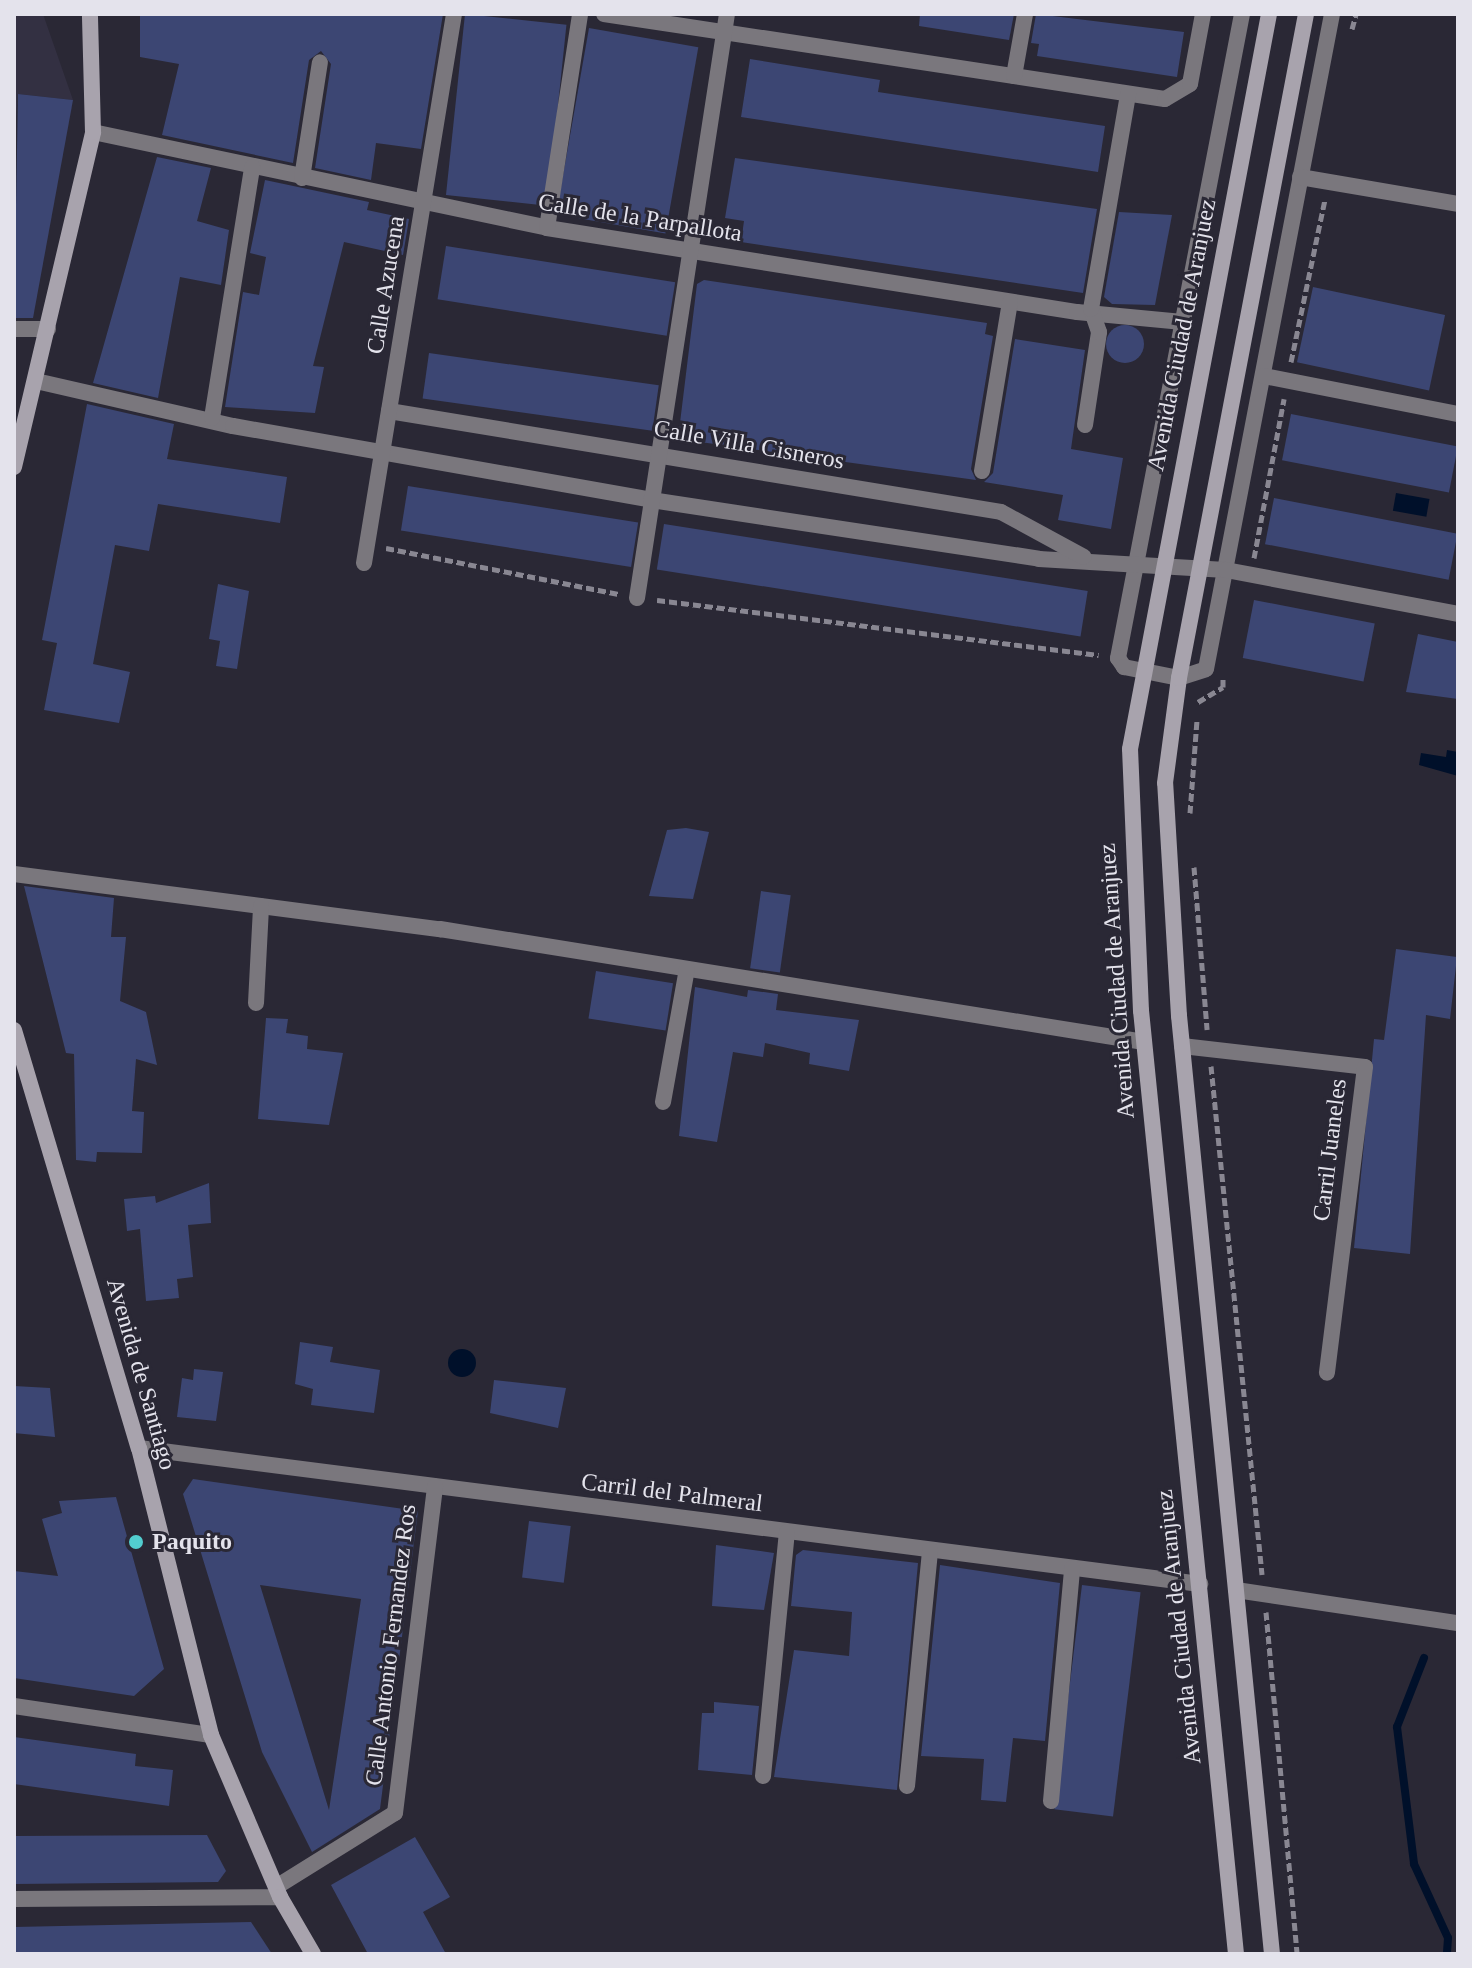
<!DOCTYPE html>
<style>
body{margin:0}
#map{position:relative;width:1472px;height:1968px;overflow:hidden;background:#2a2835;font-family:Georgia,serif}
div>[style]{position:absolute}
.built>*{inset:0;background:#333042}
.water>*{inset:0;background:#00102a;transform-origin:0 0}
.round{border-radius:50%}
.stream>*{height:8px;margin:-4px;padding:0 4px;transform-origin:4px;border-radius:4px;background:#00102a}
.building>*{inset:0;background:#3c4673;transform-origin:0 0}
.path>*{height:5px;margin-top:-2.5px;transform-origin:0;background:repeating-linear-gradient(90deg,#898792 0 8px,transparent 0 12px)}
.street>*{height:16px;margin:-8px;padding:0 8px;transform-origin:8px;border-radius:8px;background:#7a777d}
.secondary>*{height:16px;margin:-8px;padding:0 8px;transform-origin:8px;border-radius:8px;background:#a8a3ad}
.dots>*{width:22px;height:22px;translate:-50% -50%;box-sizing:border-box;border:4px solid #2a2835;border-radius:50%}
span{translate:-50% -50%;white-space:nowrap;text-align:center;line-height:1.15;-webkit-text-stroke:6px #2a2835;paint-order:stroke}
.street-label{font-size:24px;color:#e4e3ec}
.poi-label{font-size:24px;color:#e4e3ec;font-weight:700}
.left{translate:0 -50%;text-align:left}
.frame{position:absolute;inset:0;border:16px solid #e4e3ec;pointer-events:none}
</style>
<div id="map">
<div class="built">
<i style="clip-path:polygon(14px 14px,43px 14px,73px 100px,18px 94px,14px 143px)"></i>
</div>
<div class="water">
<i style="left:1396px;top:493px;width:34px;height:18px;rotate:10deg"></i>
<i style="clip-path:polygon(1447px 750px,1458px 752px,1458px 776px,1419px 765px,1421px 753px,1446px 757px)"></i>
<i class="round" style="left:448px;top:1349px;width:28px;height:28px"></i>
</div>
<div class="stream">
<i style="left:1424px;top:1658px;width:74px;rotate:111.4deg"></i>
<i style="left:1397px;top:1727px;width:138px;rotate:82.9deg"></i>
<i style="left:1414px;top:1864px;width:81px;rotate:65.3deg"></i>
<i style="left:1448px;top:1938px;width:16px;rotate:94deg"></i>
</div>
<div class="building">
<i style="clip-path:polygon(140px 14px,443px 14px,421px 149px,376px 143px,371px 180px,315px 168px,331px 64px,321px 51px,309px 60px,293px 163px,162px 135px,179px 64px,140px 57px)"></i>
<i style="left:465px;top:14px;width:102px;height:182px;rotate:6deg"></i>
<i style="clip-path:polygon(920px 14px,1014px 14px,1009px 40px,919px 26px)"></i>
<i style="clip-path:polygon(1036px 14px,1184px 32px,1177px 77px,1037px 56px,1039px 44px,1031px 43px)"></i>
<i style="left:589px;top:28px;width:111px;height:189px;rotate:10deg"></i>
<i style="clip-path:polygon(750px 59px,880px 80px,878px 92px,1105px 126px,1098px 172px,741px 117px)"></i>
<i style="clip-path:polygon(18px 94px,73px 100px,33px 318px,14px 318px)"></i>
<i style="clip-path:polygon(157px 157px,211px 168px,197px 221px,229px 230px,221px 285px,180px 277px,158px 398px,93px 383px)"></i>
<i style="clip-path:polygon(735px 158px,1097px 209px,1083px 293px,741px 242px,744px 221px,725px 218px)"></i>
<i style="clip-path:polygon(265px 180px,369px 202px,367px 210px,409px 219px,403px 255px,344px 242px,313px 366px,324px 367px,315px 413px,225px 407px,243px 292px,259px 295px,266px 257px,250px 253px)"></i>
<i style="clip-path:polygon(1119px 212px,1172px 215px,1155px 305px,1112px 304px,1104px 297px)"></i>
<i style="left:446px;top:246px;width:232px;height:54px;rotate:9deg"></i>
<i style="clip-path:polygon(704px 280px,987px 323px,985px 334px,993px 336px,971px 469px,976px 480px,678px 439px,697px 284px)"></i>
<i style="left:1313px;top:287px;width:135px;height:77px;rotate:12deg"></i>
<i class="round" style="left:1106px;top:325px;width:38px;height:38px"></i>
<i style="clip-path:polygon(1015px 339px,1085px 350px,1071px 449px,1123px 458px,1111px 529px,1058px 520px,1063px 495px,984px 482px,993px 473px)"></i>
<i style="left:429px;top:353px;width:232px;height:46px;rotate:8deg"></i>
<i style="clip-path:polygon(87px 404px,174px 424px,167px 459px,287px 477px,280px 523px,158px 504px,149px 551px,115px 545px,93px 664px,130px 672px,119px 723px,44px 710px,57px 643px,42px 640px)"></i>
<i style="left:1291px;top:414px;width:170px;height:47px;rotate:11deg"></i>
<i style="left:408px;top:486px;width:233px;height:45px;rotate:9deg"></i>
<i style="left:1274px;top:498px;width:187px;height:47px;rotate:11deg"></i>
<i style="left:664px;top:524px;width:429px;height:46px;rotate:9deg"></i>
<i style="clip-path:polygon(218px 584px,249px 591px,237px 669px,216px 666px,220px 641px,209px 639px)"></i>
<i style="left:1254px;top:600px;width:123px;height:59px;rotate:11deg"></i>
<i style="clip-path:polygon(1418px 634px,1458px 642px,1458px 699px,1406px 692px)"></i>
<i style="clip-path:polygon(686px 828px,709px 832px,693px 899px,649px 896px,667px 830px)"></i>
<i style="clip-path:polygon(24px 886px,114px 898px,111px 937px,126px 937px,120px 1001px,146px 1012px,157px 1065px,136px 1059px,132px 1111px,144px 1112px,142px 1153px,97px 1152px,96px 1162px,76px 1160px,74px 1054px,66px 1053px)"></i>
<i style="left:761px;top:891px;width:30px;height:78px;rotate:8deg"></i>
<i style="clip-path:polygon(1396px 949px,1457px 957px,1450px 1019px,1426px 1015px,1410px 1254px,1354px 1248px,1374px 1039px,1384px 1040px)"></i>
<i style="left:596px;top:971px;width:78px;height:48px;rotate:9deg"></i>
<i style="clip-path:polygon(695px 987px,747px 997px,748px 990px,778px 994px,776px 1010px,859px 1020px,849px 1071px,809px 1064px,810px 1053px,765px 1043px,763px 1057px,733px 1052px,717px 1142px,679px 1136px)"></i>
<i style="clip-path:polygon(266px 1018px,288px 1019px,286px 1033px,308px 1036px,307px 1049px,343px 1053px,329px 1125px,258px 1119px)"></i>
<i style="clip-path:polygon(209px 1183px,211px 1223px,188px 1225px,193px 1277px,177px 1279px,179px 1298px,146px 1301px,140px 1229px,127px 1231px,124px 1199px,155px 1196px,156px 1203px)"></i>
<i style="clip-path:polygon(300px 1342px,333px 1347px,330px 1362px,380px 1370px,374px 1413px,311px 1405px,313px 1389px,295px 1384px)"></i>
<i style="clip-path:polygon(194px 1369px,223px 1372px,216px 1421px,177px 1417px,182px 1378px,193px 1380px)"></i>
<i style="clip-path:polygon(494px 1380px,566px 1388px,558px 1428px,490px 1413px)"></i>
<i style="clip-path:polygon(14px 1386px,50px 1388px,55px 1437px,14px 1433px)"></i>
<i style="clip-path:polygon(evenodd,193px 1479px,418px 1511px,380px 1809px,312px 1852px,262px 1752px,183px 1494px,193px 1479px,260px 1585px,361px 1599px,329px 1810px,260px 1585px)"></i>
<i style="clip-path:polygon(116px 1497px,164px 1669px,134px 1696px,14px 1678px,14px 1571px,58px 1576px,42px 1519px,62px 1513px,59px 1501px)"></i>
<i style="left:529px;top:1521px;width:42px;height:57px;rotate:7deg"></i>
<i style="clip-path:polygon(716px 1545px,774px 1553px,764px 1610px,712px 1606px)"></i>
<i style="clip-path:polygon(803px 1550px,918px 1563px,897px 1790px,774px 1777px,794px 1650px,849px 1656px,852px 1612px,791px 1606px,796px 1555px)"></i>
<i style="clip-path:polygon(940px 1565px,1060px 1583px,1045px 1741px,1013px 1738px,1006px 1802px,981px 1800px,984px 1759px,921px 1756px)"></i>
<i style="left:1082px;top:1585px;width:59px;height:226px;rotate:7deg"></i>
<i style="clip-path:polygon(714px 1702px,759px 1706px,752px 1775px,698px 1770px,702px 1713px,714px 1713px)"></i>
<i style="clip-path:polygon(14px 1737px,136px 1754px,135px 1766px,173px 1770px,169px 1806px,14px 1784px)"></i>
<i style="clip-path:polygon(207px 1835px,226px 1871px,218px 1882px,14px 1884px,14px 1836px)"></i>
<i style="clip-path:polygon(415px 1837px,450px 1897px,423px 1912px,446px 1954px,368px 1954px,331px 1885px)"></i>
<i style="clip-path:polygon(251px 1922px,272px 1954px,14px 1954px,14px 1927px)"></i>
</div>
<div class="path">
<i style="left:1352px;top:29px;width:16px;rotate:-75deg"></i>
<i style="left:1291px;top:362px;width:167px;rotate:-78.2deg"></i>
<i style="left:386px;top:548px;width:237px;rotate:11.2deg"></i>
<i style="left:1254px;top:558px;width:162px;rotate:-79.3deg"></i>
<i style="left:657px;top:600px;width:445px;rotate:7.1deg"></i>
<i style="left:1198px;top:702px;width:29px;rotate:-31deg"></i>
<i style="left:1223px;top:687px;width:9px;rotate:-90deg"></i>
<i style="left:1190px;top:813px;width:93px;rotate:-85.7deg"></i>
<i style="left:1194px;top:867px;width:163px;rotate:85.4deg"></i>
<i style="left:1211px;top:1066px;width:511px;rotate:84.27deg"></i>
<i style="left:1266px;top:1612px;width:343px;rotate:84.8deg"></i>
</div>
<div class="street">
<i style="left:604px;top:14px;width:567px;rotate:8.62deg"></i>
<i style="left:1165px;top:99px;width:29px;rotate:-31deg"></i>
<i style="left:1190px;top:84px;width:71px;rotate:-79.5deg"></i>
<i style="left:1242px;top:14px;width:656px;rotate:100.9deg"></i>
<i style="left:1118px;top:658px;width:11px;rotate:56deg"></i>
<i style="left:1124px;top:667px;width:56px;rotate:11.3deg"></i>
<i style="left:1179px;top:678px;width:28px;rotate:-18deg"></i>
<i style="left:1206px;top:669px;width:667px;rotate:-79.11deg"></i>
<i style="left:1014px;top:76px;width:63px;rotate:-79.9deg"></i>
<i style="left:93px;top:132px;width:464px;rotate:11.9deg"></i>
<i style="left:547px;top:228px;width:537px;rotate:9.01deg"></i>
<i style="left:1077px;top:312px;width:106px;rotate:5.4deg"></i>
<i style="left:1300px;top:177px;width:160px;rotate:9.7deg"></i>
<i style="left:302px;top:178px;width:117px;rotate:-81.2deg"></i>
<i style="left:547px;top:228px;width:217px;rotate:-81.2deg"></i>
<i style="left:14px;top:329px;width:34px"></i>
<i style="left:1264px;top:376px;width:198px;rotate:11.1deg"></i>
<i style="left:36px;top:381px;width:202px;rotate:12.9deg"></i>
<i style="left:233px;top:426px;width:424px;rotate:10deg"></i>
<i style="left:651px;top:500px;width:392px;rotate:8.6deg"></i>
<i style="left:1039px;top:559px;width:187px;rotate:3.4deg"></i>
<i style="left:1226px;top:570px;width:236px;rotate:10.7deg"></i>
<i style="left:389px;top:411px;width:620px;rotate:9.37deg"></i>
<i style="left:1001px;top:512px;width:94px;rotate:28.5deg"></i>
<i style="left:212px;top:418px;width:254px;rotate:-80.9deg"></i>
<i style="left:1085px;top:425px;width:94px;rotate:-81.4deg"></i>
<i style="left:1099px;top:332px;width:24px;rotate:-109deg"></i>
<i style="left:1091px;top:309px;width:218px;rotate:-80.2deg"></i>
<i style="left:982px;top:471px;width:171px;rotate:-80.6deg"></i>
<i style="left:364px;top:563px;width:556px;rotate:-80.69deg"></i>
<i style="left:637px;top:598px;width:591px;rotate:-81.24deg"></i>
<i style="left:14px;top:874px;width:430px;rotate:7.4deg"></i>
<i style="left:440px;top:929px;width:713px;rotate:9.12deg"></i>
<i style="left:256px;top:1003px;width:97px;rotate:-87deg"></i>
<i style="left:1182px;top:1046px;width:184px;rotate:6.5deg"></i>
<i style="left:1365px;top:1067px;width:308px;rotate:97.1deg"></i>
<i style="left:663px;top:1102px;width:135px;rotate:-79.8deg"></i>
<i style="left:139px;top:1448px;width:1070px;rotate:7.3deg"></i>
<i style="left:1236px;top:1590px;width:224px;rotate:8.5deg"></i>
<i style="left:14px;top:1706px;width:199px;rotate:8.4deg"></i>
<i style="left:763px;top:1776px;width:245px;rotate:-84.4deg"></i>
<i style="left:907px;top:1786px;width:237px;rotate:-84.4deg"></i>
<i style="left:1051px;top:1801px;width:234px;rotate:-84.8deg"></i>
<i style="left:276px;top:1887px;width:140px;rotate:-31.9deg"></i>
<i style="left:395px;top:1813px;width:329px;rotate:-83deg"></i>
<i style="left:14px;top:1899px;width:266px;rotate:-0.4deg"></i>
</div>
<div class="secondary">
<i style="left:14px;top:467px;width:344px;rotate:-76.7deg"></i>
<i style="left:93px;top:132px;width:118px;rotate:-91.5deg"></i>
<i style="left:14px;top:1030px;width:436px;rotate:73.4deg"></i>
<i style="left:139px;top:1448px;width:296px;rotate:75.9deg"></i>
<i style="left:211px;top:1735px;width:176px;rotate:66.9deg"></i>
<i style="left:280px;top:1897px;width:66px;rotate:59.9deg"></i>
<i style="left:1236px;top:1954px;width:948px;rotate:-95.75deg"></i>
<i style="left:1141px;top:1011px;width:262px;rotate:-92.4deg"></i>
<i style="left:1130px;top:749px;width:748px;rotate:-79.29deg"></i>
<i style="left:1272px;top:1954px;width:943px;rotate:-95.66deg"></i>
<i style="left:1179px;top:1016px;width:233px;rotate:-93.4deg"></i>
<i style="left:1165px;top:783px;width:106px;rotate:-82.4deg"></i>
<i style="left:1179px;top:678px;width:676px;rotate:-79.17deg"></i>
</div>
<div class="dots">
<i style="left:136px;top:1542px;background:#52cdcf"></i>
</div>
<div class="street-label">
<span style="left:640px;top:218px;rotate:9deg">Calle de la Parpallota</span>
<span style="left:386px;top:285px;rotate:-81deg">Calle Azucena</span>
<span style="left:1182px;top:335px;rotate:-79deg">Avenida Ciudad de Aranjuez</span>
<span style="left:749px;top:445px;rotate:10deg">Calle Villa Cisneros</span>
<span style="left:1117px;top:981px;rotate:-94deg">Avenida Ciudad de Aranjuez</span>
<span style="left:1330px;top:1150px;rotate:-83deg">Carril Juaneles</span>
<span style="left:141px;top:1374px;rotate:74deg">Avenida de Santiago</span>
<span style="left:672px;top:1493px;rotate:7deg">Carril del Palmeral</span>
<span style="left:1179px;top:1627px;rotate:-96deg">Avenida Ciudad de Aranjuez</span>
<span style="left:391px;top:1645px;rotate:-83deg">Calle Antonio Fernandez Ros</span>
</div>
<div class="poi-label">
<span class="left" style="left:152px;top:1542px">Paquito</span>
</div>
<div class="frame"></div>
</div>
